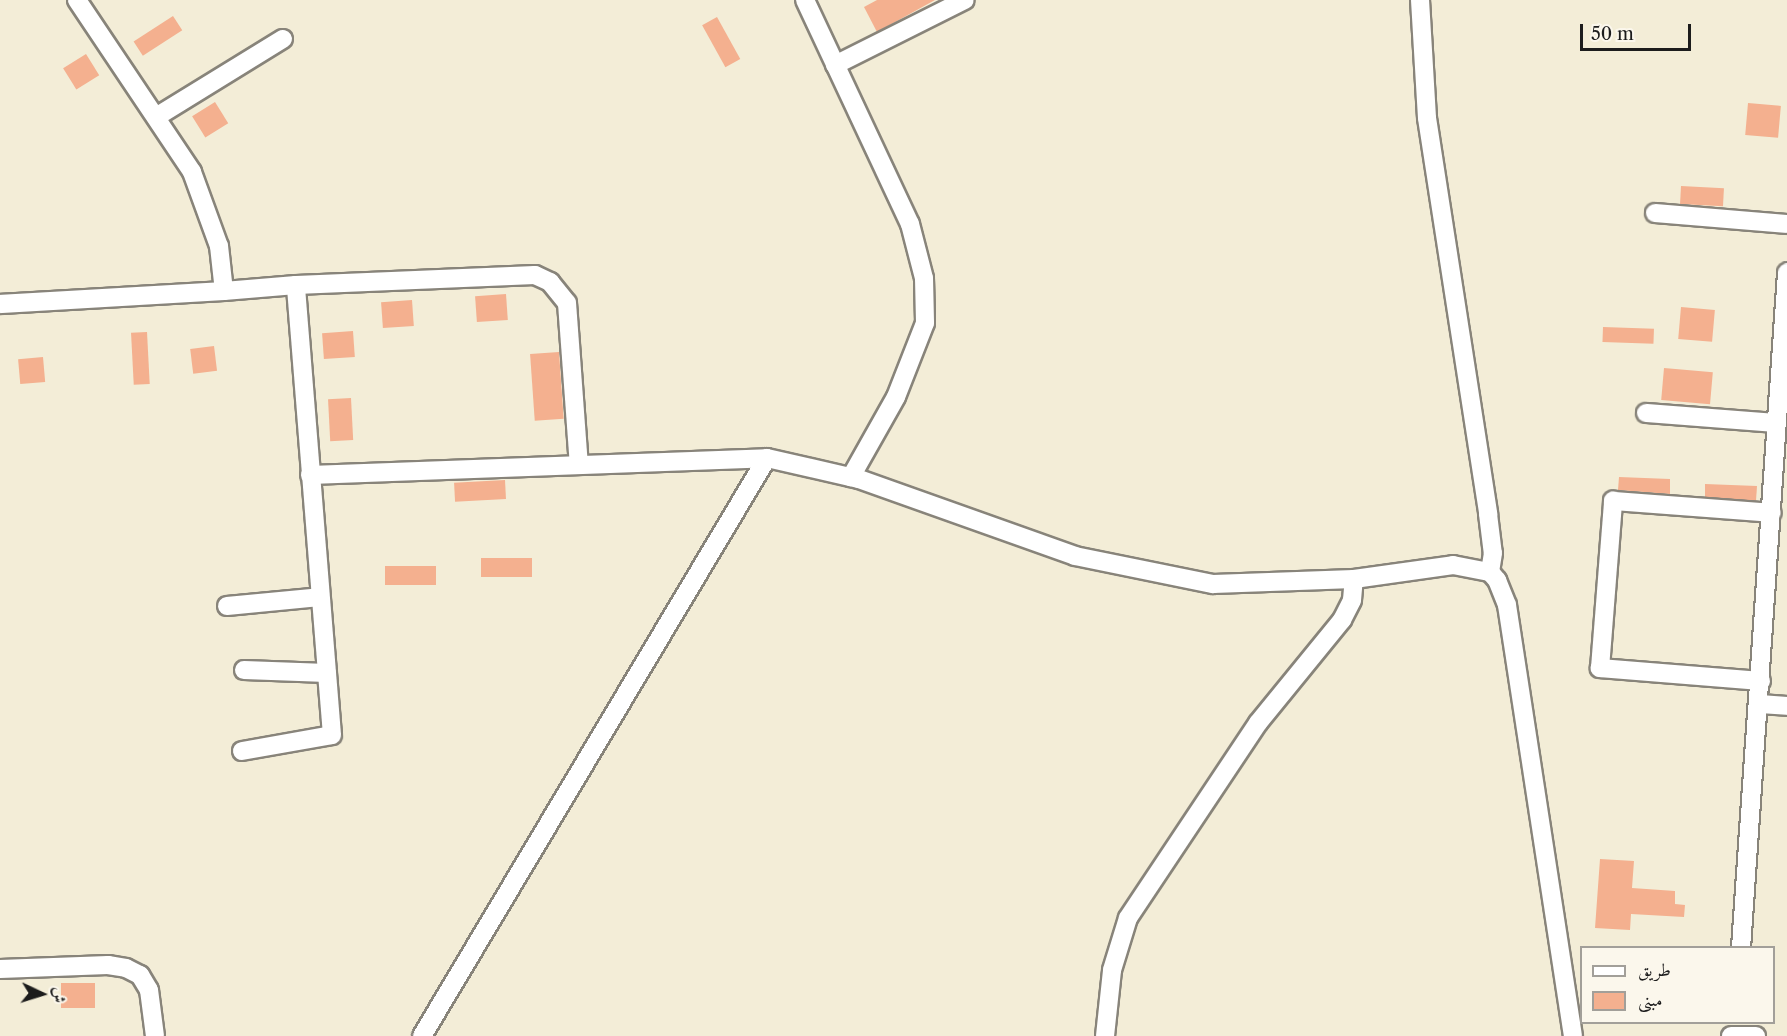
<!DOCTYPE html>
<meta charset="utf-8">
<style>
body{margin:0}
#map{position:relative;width:1787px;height:1036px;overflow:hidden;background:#f3edd7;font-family:"Libre Caslon Text",Amiri,serif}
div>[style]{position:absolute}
.building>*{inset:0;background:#f4b08f;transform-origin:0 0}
.roads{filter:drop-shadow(2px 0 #88847a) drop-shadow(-2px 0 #88847a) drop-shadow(0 2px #88847a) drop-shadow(0 -2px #88847a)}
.minor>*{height:18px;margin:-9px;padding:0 9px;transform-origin:9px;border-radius:9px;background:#fff}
span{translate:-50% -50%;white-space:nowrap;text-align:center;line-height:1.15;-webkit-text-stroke:6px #fbf7ec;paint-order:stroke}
.legend{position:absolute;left:1580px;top:946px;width:195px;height:78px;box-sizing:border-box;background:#fbf7ec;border:2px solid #a29f99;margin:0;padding:8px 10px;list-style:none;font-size:18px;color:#1c1c1c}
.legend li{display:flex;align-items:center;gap:12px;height:30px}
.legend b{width:30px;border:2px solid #a29f99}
.north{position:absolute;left:12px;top:964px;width:60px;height:60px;-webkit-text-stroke:4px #fbf7ec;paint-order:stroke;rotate:94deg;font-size:16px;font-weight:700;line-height:24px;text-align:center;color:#1c1c1c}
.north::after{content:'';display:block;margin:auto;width:21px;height:27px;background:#1c1c1c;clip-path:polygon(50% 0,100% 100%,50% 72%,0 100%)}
.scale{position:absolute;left:1580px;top:24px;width:111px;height:27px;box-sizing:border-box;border:3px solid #1c1c1c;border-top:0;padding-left:8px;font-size:18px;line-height:21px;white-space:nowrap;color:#1c1c1c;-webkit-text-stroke:4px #fbf7ec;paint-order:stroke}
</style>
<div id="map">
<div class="building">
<i style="clip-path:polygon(877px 0,935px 0,877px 32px,864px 7px)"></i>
<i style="left:173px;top:16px;width:17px;height:47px;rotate:57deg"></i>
<i style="left:717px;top:17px;width:48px;height:17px;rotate:61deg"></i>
<i style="left:86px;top:54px;width:25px;height:27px;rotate:58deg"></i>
<i style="left:215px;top:102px;width:25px;height:27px;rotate:58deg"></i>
<i style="left:1748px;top:103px;width:33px;height:32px;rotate:5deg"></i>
<i style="left:1681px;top:186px;width:43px;height:18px;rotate:3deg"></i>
<i style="left:506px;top:294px;width:26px;height:31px;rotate:86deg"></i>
<i style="left:412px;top:300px;width:26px;height:31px;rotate:86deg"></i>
<i style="left:1681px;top:307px;width:34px;height:32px;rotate:5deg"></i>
<i style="left:1603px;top:327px;width:51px;height:15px;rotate:2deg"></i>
<i style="left:353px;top:331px;width:26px;height:31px;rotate:86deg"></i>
<i style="left:147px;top:332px;width:52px;height:16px;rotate:87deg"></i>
<i style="left:214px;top:346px;width:25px;height:24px;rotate:83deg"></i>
<i style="left:559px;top:352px;width:67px;height:29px;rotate:86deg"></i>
<i style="left:43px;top:357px;width:25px;height:25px;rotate:85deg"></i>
<i style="left:1664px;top:368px;width:49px;height:32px;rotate:5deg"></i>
<i style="left:351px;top:398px;width:42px;height:23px;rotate:87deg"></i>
<i style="clip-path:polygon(1619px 477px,1670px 479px,1670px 494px,1618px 490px)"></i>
<i style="left:505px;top:480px;width:19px;height:51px;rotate:87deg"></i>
<i style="clip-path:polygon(1705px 484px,1757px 486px,1756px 501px,1705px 497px)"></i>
<i style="left:532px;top:558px;width:19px;height:51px;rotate:90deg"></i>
<i style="left:436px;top:566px;width:19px;height:51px;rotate:90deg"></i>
<i style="clip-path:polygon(1600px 859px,1634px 861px,1632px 888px,1675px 891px,1675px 904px,1685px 905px,1684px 917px,1631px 914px,1630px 930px,1595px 928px)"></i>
<i style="left:61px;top:983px;width:34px;height:25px"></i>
</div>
<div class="roads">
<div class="minor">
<i style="left:77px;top:0;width:207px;rotate:56.2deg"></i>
<i style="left:192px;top:172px;width:79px;rotate:70deg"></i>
<i style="left:219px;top:246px;width:45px;rotate:83.7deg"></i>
<i style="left:224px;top:291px;width:72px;rotate:-4.8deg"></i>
<i style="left:805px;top:0;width:247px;rotate:64.9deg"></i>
<i style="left:910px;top:224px;width:56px;rotate:75.5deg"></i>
<i style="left:924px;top:278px;width:45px;rotate:88.7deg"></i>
<i style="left:925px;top:323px;width:79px;rotate:111.4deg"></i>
<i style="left:896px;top:397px;width:92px;rotate:119.4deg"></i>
<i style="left:1420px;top:0;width:118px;rotate:86.6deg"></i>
<i style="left:1427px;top:118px;width:401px;rotate:81.2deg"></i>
<i style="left:1488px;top:514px;width:39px;rotate:83deg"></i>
<i style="left:1493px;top:553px;width:19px;rotate:99deg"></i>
<i style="left:835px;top:65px;width:145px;rotate:-26.6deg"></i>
<i style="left:156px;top:117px;width:149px;rotate:-31.6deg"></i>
<i style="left:1655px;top:213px;width:132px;rotate:4.8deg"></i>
<i style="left:0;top:304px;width:224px;rotate:-3.3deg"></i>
<i style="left:1646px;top:413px;width:131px;rotate:4.4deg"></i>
<i style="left:310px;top:475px;width:457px;rotate:-2.1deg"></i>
<i style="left:767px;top:458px;width:94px;rotate:12.9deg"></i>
<i style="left:859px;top:479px;width:229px;rotate:19.6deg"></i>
<i style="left:1075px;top:556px;width:141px;rotate:11.5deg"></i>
<i style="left:1213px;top:584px;width:141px;rotate:-2deg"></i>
<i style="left:1354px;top:579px;width:100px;rotate:-8deg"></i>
<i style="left:1453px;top:565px;width:38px;rotate:11deg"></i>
<i style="left:1490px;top:572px;width:11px;rotate:49deg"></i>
<i style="left:1497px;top:580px;width:27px;rotate:68deg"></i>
<i style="left:1507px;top:605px;width:436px;rotate:81.3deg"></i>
<i style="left:227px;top:606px;width:93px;rotate:-5.5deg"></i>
<i style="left:244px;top:670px;width:83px;rotate:2.1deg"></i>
<i style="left:1761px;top:681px;width:162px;rotate:-175.4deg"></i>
<i style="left:1600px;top:668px;width:168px;rotate:-85.5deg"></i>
<i style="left:1613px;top:501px;width:159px;rotate:4.3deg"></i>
<i style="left:1760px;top:704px;width:27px;rotate:4deg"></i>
<i style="left:242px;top:751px;width:91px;rotate:-10.1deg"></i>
<i style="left:332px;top:735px;width:451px;rotate:-94.6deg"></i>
<i style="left:296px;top:285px;width:239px;rotate:-2.4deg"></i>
<i style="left:535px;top:275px;width:17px;rotate:25deg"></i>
<i style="left:550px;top:282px;width:27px;rotate:51deg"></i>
<i style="left:567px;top:303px;width:162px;rotate:85.8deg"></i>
<i style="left:1741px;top:948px;width:677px;rotate:-86.1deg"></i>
<i style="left:0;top:969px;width:108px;rotate:-2.1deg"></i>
<i style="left:108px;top:965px;width:18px;rotate:9deg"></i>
<i style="left:126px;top:968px;width:16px;rotate:27deg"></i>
<i style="left:140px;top:975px;width:17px;rotate:59deg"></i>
<i style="left:149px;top:990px;width:46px;rotate:82.6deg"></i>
<i style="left:422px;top:1036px;width:673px;rotate:-59.17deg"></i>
<i style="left:1105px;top:1036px;width:66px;rotate:-83.9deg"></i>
<i style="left:1112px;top:970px;width:54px;rotate:-72.9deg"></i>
<i style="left:1128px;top:918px;width:234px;rotate:-56.3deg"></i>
<i style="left:1258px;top:723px;width:133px;rotate:-50.8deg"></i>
<i style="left:1342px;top:620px;width:22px;rotate:-63deg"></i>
<i style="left:1352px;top:600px;width:21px;rotate:-85deg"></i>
<i style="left:1731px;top:1036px;width:25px"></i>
</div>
</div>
<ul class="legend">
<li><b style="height:8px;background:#fff"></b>طريق</li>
<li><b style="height:16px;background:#f4b08f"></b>مبنى</li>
</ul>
<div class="north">ش</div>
<div class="scale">50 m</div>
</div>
